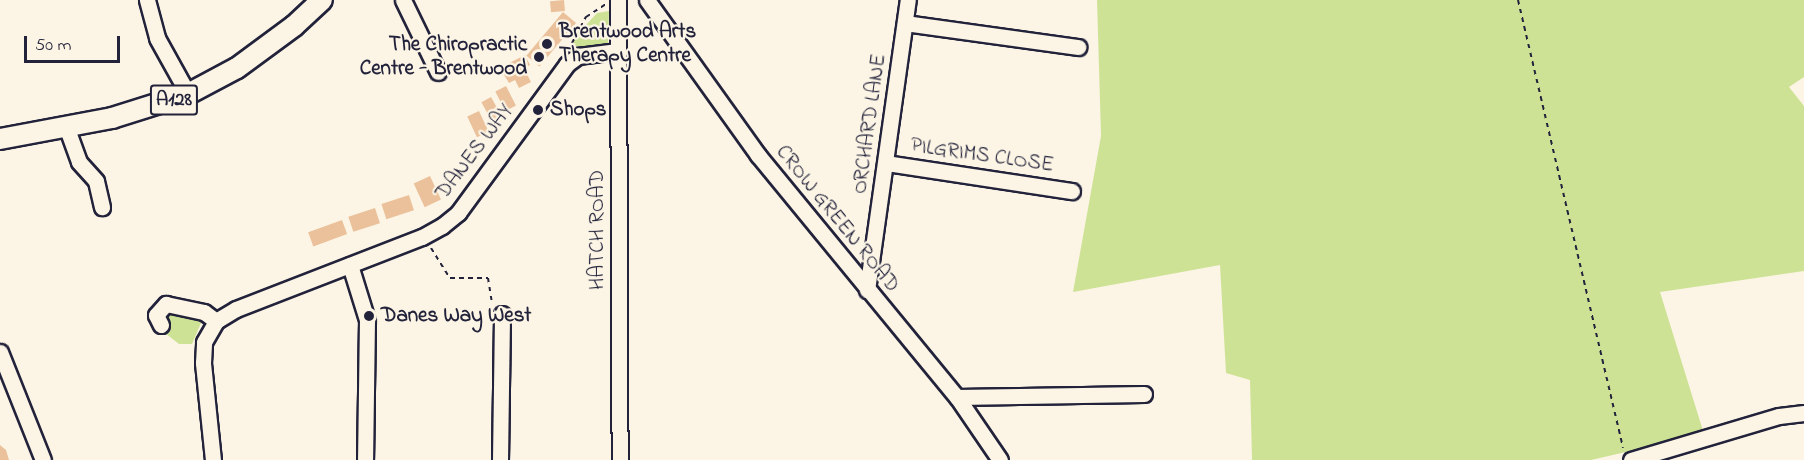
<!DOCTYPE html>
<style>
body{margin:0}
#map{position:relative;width:1804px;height:460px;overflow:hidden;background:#fcf5e5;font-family:"Indie Flower",sans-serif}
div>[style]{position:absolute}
.green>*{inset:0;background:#cee296}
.building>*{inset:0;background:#ebc19b;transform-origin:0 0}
.path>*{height:2px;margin-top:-1px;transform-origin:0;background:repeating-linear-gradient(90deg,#22223b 0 4.5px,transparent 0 9px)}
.roads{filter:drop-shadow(2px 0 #22223b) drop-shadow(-2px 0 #22223b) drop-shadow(0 2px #22223b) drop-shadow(0 -2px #22223b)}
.minor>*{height:15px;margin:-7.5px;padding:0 7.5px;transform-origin:7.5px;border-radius:7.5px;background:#fcf5e5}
.major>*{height:20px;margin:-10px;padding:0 10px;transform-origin:10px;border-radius:10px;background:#fcf5e5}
.dots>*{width:16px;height:16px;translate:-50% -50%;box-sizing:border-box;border:3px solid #fcf5e5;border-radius:50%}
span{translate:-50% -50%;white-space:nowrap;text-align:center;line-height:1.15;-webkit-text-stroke:4.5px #fcf5e5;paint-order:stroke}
.shield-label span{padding:2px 4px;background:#fcf5e5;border:2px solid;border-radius:4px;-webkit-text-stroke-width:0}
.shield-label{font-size:20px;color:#22223b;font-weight:700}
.poi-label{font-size:21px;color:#22223b;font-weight:700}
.left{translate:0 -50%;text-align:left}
.right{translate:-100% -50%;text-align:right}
.street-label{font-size:21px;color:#22223b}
.scale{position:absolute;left:24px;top:36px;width:96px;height:27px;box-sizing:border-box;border:3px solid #22223b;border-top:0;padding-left:8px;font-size:18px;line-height:21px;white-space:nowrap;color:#22223b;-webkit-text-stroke:4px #fcf5e5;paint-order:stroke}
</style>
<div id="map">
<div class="green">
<i style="clip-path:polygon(1097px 0,1804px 0,1804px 77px,1789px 87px,1804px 106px,1804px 271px,1660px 292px,1704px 434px,1591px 460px,1252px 460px,1250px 380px,1226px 373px,1220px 265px,1073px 292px,1101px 136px)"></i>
<i style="clip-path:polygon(609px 11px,608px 43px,600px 49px,579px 51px,573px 46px,574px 38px,597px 13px)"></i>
<i style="clip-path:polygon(161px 311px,204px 316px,192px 344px,179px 344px,161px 330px)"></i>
</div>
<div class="building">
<i style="left:564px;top:0;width:11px;height:14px;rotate:85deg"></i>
<i style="left:563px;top:12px;width:17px;height:57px;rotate:40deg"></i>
<i style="clip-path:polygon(525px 55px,530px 65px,524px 68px,531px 82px,519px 88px,515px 80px,509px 83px,500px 68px)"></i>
<i style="left:506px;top:86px;width:22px;height:12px;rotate:63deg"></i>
<i style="left:491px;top:97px;width:23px;height:11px;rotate:61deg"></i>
<i style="left:479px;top:111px;width:23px;height:13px;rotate:65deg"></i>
<i style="left:430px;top:176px;width:26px;height:18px;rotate:65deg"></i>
<i style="left:409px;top:195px;width:16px;height:29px;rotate:72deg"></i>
<i style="left:375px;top:208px;width:16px;height:28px;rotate:72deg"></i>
<i style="left:342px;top:220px;width:15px;height:36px;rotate:70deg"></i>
<i style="clip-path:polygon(0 445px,6px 450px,9px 460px,0 460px)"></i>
</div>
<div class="path">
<i style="left:1518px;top:0;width:460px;rotate:76.8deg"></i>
<i style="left:572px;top:43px;width:30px;rotate:-62deg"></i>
<i style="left:586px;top:17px;width:24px;rotate:-33deg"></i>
<i style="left:431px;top:248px;width:36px;rotate:58deg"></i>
<i style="left:450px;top:278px;width:38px"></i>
<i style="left:488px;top:278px;width:25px;rotate:81deg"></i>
</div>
<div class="roads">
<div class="minor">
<i style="left:147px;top:0;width:39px;rotate:75deg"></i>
<i style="left:157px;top:38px;width:64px;rotate:61deg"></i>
<i style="left:403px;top:0;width:80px;rotate:64.1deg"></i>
<i style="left:618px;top:0;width:460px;rotate:89.8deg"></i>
<i style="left:647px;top:0;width:191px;rotate:54.4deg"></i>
<i style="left:758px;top:155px;width:313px;rotate:50.6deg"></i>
<i style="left:957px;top:397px;width:76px;rotate:55.7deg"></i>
<i style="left:905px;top:23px;width:175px;rotate:7.9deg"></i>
<i style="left:66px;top:126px;width:38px;rotate:70deg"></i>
<i style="left:79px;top:162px;width:25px;rotate:48deg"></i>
<i style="left:96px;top:181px;width:27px;rotate:77deg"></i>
<i style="left:886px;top:163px;width:188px;rotate:8.6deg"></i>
<i style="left:350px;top:265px;width:58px;rotate:72.8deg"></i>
<i style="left:367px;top:320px;width:140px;rotate:90.8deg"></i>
<i style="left:867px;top:290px;width:293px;rotate:-82deg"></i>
<i style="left:161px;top:325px;width:11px;rotate:-117deg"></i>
<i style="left:156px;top:315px;width:15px;rotate:-48deg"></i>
<i style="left:166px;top:304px;width:39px;rotate:12deg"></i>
<i style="left:204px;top:312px;width:15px;rotate:37deg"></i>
<i style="left:0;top:352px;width:116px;rotate:68.3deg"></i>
<i style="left:957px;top:397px;width:187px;rotate:-0.9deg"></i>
<i style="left:213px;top:460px;width:98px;rotate:-95.9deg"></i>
<i style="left:203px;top:363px;width:21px;rotate:-87deg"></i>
<i style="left:204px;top:342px;width:24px;rotate:-60deg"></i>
<i style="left:216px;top:321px;width:23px;rotate:-31deg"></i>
<i style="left:236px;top:309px;width:199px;rotate:-21.2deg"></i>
<i style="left:422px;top:237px;width:23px;rotate:-29deg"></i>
<i style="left:442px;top:226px;width:21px;rotate:-39deg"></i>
<i style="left:458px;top:213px;width:185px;rotate:-53.8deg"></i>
<i style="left:567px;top:64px;width:14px;rotate:-36deg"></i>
<i style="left:578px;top:56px;width:40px;rotate:-7.1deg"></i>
<i style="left:500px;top:460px;width:146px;rotate:-89.2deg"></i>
<i style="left:1631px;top:460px;width:154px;rotate:-16.6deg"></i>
<i style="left:1779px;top:416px;width:25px;rotate:-7deg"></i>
</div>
<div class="major">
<i style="left:0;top:139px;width:114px;rotate:-10.6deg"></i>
<i style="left:112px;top:118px;width:80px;rotate:-17.5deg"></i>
<i style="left:188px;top:94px;width:55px;rotate:-28deg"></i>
<i style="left:237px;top:68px;width:71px;rotate:-36.4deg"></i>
<i style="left:294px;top:26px;width:38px;rotate:-43deg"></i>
</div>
</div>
<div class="dots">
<i style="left:547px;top:44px;background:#22223b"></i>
<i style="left:539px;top:57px;background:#22223b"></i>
<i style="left:538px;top:110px;background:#22223b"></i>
<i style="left:369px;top:316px;background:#22223b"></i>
</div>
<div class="shield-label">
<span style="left:174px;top:100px">A128</span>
</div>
<div class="poi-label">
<span class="left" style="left:559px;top:44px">Brentwood Arts<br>Therapy Centre</span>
<span class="right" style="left:527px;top:57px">The Chiropractic<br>Centre - Brentwood</span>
<span class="left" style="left:550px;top:110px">Shops</span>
<span class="left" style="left:381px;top:316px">Danes Way West</span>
</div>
<div class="street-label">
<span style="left:870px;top:124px;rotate:-82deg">ORCHARD LANE</span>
<span style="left:475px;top:152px;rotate:-53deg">DANES WAY</span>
<span style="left:982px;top:156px;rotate:8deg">PILGRIMS CLOSE</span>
<span style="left:837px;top:219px;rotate:51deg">CROW GREEN ROAD</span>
<span style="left:598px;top:230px;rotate:-90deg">HATCH ROAD</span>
</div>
<div class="scale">50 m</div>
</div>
